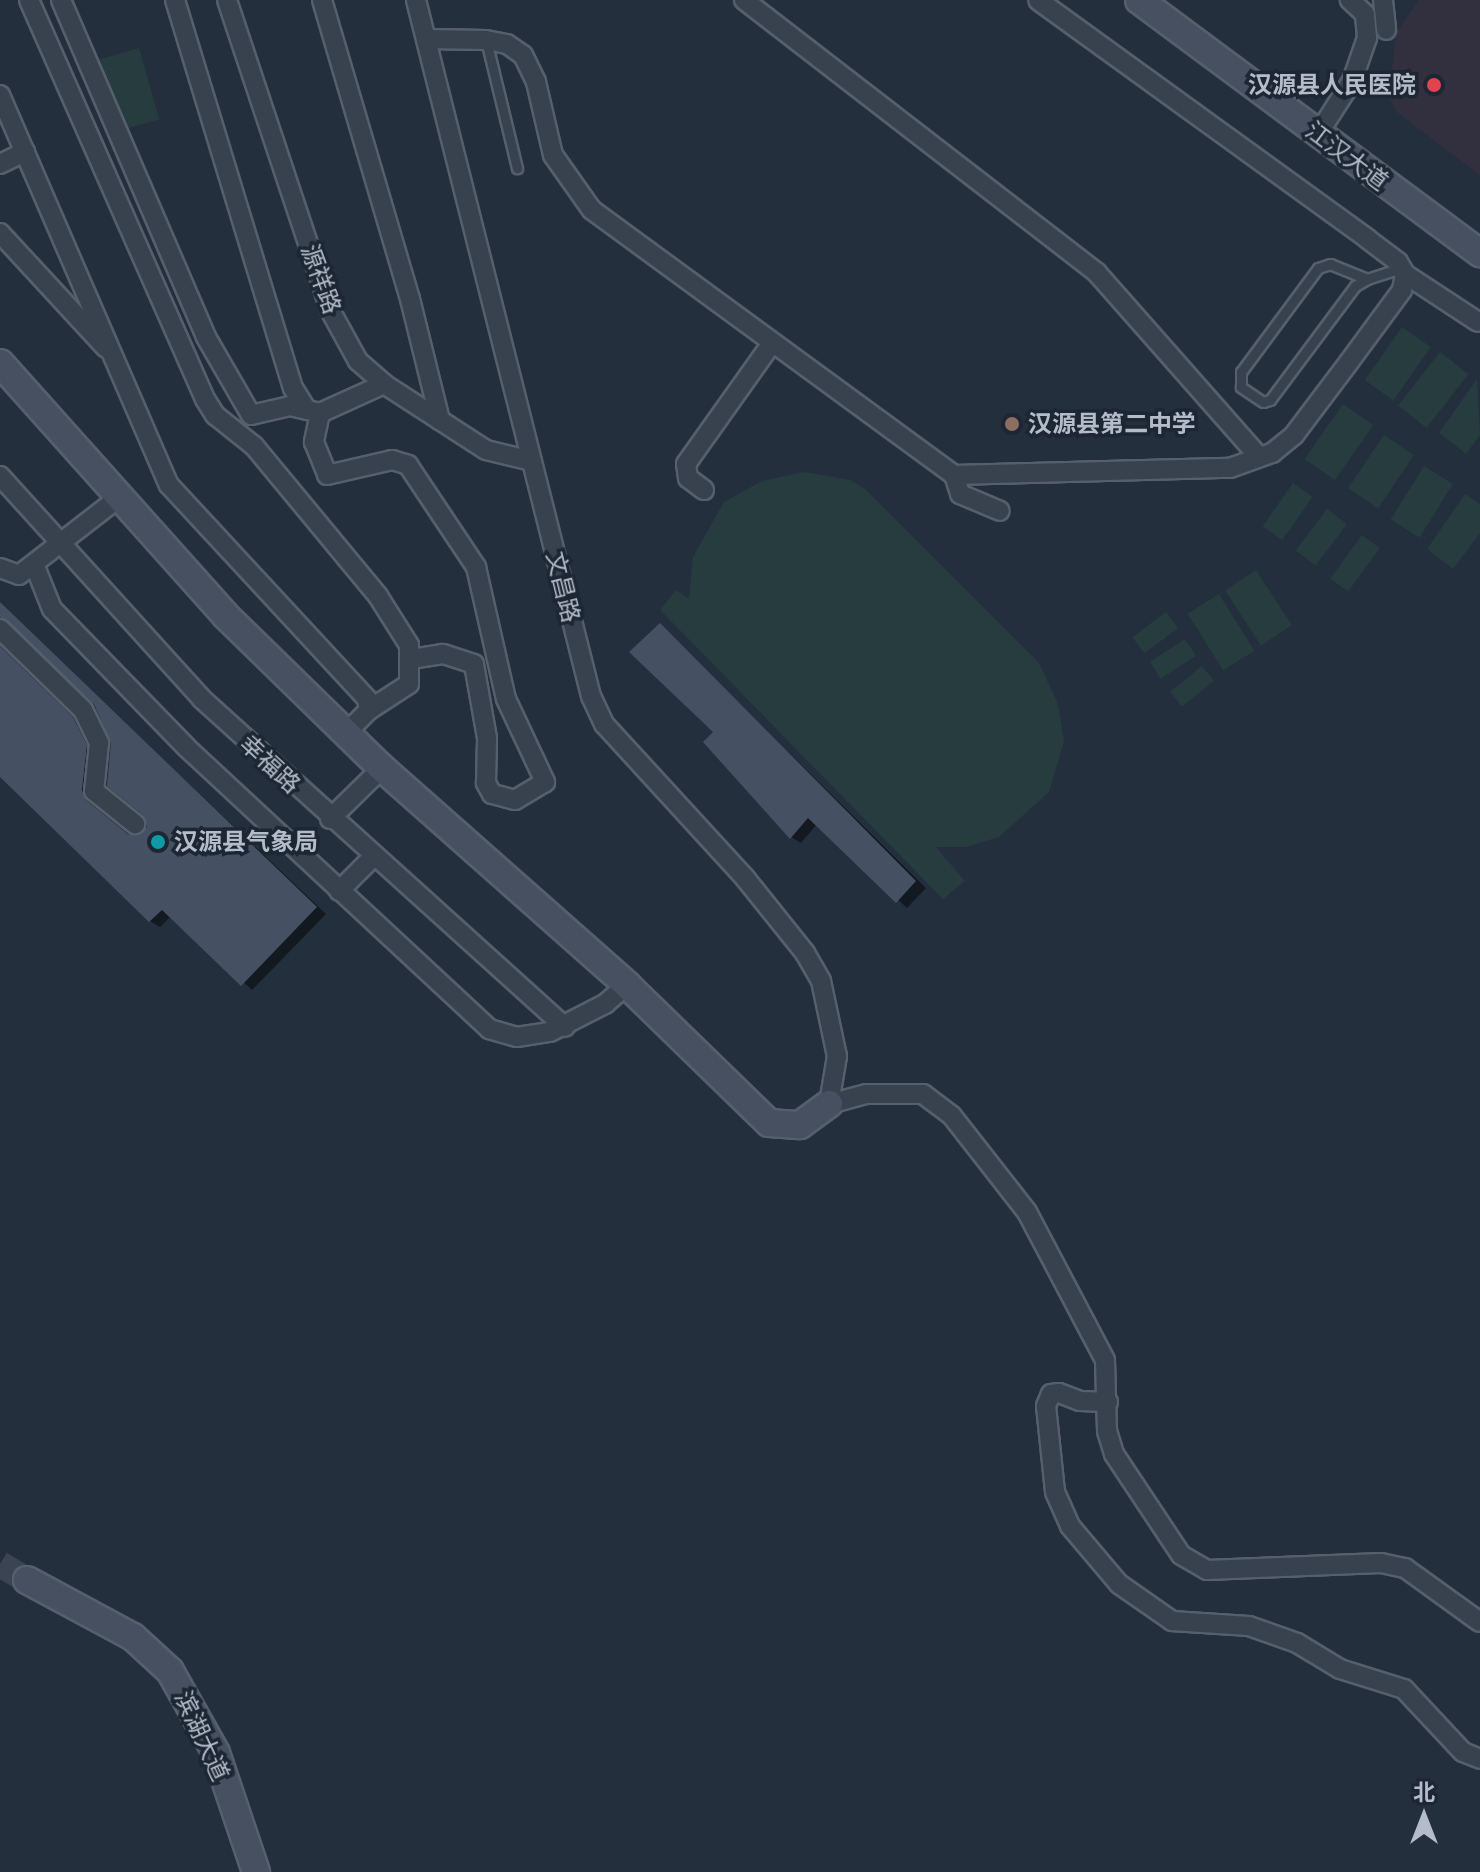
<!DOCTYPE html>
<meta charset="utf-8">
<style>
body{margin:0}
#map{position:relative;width:1480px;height:1872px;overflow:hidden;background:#242f3e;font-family:"Asap Condensed","Noto Sans SC",sans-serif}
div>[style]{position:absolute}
.medical>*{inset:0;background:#32303f}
.green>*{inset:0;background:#263c3f;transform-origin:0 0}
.shadow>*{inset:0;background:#0007}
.building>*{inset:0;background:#455162}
.secondary-tunnel>*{height:26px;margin-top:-13px;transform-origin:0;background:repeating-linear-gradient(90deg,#3a4453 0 26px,transparent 0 39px)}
.roads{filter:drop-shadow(2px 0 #565f6c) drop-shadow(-2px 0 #565f6c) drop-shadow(0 2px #565f6c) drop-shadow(0 -2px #565f6c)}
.lane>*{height:9px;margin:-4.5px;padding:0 4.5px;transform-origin:4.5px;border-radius:4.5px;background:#38414e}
.street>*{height:18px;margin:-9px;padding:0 9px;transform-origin:9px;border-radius:9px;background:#38414e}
.secondary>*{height:26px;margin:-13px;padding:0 13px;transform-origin:13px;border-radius:13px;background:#465061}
.dots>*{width:22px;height:22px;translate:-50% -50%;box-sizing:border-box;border:4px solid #1d2633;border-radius:50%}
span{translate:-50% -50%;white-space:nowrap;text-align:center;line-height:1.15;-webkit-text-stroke:7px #1d2633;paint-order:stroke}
.poi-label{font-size:24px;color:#b4bcc9;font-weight:700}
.right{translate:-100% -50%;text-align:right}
.left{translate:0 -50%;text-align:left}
.street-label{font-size:24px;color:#b4bcc9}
.north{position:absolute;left:1384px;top:1776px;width:80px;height:80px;-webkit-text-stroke:6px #1d2633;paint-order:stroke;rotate:0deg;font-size:22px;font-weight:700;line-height:32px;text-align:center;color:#b4bcc9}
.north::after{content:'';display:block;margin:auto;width:28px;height:36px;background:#b4bcc9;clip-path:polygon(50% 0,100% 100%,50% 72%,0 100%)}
</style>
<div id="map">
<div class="medical">
<i style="clip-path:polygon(1419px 0,1480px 0,1480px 175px,1398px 113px,1389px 98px,1396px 33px)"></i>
</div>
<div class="green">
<i style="left:139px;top:48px;width:74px;height:42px;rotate:74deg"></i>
<i style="left:1402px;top:327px;width:35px;height:65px;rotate:35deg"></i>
<i style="left:1440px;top:352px;width:36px;height:68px;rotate:38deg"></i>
<i style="clip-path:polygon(1477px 379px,1480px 435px,1466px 454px,1439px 433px)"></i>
<i style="left:1343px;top:404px;width:37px;height:67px;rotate:35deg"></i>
<i style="left:1384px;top:435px;width:36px;height:64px;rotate:34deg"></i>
<i style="left:1424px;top:466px;width:34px;height:63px;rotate:32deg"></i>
<i style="clip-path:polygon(805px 472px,850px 480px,864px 488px,1039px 663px,1058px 704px,1064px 741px,1049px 792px,999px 837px,966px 847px,936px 847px,965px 881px,943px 899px,660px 610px,676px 590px,689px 599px,693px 557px,724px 502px,762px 481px)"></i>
<i style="left:1293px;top:483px;width:24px;height:53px;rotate:35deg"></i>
<i style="clip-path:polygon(1465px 494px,1480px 504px,1480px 533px,1453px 569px,1427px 549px)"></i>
<i style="left:1327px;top:509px;width:25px;height:52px;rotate:37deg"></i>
<i style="left:1362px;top:535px;width:22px;height:54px;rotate:36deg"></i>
<i style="left:1256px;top:570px;width:66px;height:37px;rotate:57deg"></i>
<i style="left:1219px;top:594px;width:67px;height:37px;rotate:58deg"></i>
<i style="left:1166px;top:612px;width:20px;height:42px;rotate:53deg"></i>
<i style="left:1185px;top:639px;width:20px;height:42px;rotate:57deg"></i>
<i style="left:1202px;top:666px;width:19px;height:41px;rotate:51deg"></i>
</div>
<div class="shadow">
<i style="clip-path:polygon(evenodd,3px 607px,326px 914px,252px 990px,171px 916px,160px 927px,150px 921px,0 775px,3px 607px,2px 625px,16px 625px,93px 701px,149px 827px,139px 838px,96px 808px,92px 797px,97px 752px,83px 725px,1px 645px,2px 625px)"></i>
<i style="clip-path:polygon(660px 625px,926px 888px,907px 908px,817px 824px,801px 843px,791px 837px,715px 732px)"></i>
</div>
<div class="building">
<i style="clip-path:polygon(0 602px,317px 907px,241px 986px,162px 910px,149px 922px,0 777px,0 646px,73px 717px,87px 745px,82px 790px,86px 800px,128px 834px,139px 835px,147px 827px,143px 815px,107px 786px,111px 743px,94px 704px,0 617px)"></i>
<i style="clip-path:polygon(660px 623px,916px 881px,896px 903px,808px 818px,790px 839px,703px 742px,713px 732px,629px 652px)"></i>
</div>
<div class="secondary-tunnel">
<i style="left:0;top:1564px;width:31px;rotate:31deg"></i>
</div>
<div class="roads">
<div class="lane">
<i style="left:486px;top:40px;width:132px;rotate:76.4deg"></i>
<i style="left:1367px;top:279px;width:14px;rotate:150deg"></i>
<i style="left:1355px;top:286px;width:142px;rotate:126.7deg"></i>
<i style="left:1270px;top:400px;width:7px;rotate:164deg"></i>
<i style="left:1263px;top:402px;width:27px;rotate:-146deg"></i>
<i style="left:1241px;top:387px;width:15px;rotate:-90deg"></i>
<i style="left:1241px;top:372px;width:129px;rotate:-53.5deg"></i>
<i style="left:1318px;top:268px;width:13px;rotate:-18deg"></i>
<i style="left:1330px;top:264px;width:40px;rotate:22deg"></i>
<i style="left:1367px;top:279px;width:36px;rotate:-18deg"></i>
</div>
<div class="street">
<i style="left:29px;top:0;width:436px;rotate:66.2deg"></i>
<i style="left:205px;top:399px;width:19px;rotate:58deg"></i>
<i style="left:215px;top:415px;width:50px;rotate:38.5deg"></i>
<i style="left:254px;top:446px;width:195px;rotate:50.4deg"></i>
<i style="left:378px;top:596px;width:58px;rotate:57.7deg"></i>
<i style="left:409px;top:645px;width:39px;rotate:90deg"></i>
<i style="left:409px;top:684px;width:48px;rotate:147deg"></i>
<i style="left:61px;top:0;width:367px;rotate:66.7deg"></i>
<i style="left:206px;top:337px;width:90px;rotate:60deg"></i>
<i style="left:251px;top:415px;width:40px;rotate:-13deg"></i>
<i style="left:290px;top:406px;width:31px;rotate:13deg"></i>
<i style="left:320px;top:413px;width:70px;rotate:-24.4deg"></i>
<i style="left:175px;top:0;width:406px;rotate:73.1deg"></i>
<i style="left:293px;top:388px;width:26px;rotate:58deg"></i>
<i style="left:227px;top:0;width:327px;rotate:71.6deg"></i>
<i style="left:330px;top:310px;width:58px;rotate:61.2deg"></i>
<i style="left:358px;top:361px;width:35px;rotate:41deg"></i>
<i style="left:384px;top:384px;width:121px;rotate:32.9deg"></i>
<i style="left:486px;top:450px;width:47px;rotate:13.4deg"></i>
<i style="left:322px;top:0;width:312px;rotate:73.6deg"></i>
<i style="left:410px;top:299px;width:125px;rotate:76.1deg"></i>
<i style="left:416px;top:0;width:718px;rotate:75.89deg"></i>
<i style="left:591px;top:696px;width:31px;rotate:65deg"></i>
<i style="left:604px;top:724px;width:209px;rotate:47.5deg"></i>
<i style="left:745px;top:878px;width:96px;rotate:51.3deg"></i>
<i style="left:805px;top:953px;width:32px;rotate:60deg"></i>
<i style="left:821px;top:981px;width:77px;rotate:78deg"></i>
<i style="left:837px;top:1056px;width:49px;rotate:99.5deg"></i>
<i style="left:829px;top:1104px;width:39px;rotate:-15deg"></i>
<i style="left:867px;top:1094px;width:56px"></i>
<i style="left:923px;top:1094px;width:36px;rotate:37deg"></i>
<i style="left:952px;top:1116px;width:122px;rotate:52deg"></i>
<i style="left:1027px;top:1212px;width:167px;rotate:62.2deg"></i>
<i style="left:1105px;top:1360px;width:71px;rotate:88.4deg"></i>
<i style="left:1107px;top:1431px;width:24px;rotate:73deg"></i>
<i style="left:1114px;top:1454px;width:121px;rotate:56.4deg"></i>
<i style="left:1181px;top:1555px;width:30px;rotate:30deg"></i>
<i style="left:1207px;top:1570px;width:174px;rotate:-2.3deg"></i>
<i style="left:1381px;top:1563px;width:25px;rotate:12deg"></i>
<i style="left:1405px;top:1568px;width:92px;rotate:35.8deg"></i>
<i style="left:744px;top:0;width:446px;rotate:37.7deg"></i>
<i style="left:1097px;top:273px;width:245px;rotate:48.6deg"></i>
<i style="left:1383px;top:0;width:30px;rotate:84deg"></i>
<i style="left:426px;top:39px;width:60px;rotate:1deg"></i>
<i style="left:486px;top:40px;width:21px;rotate:11deg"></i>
<i style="left:507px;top:44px;width:19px;rotate:35deg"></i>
<i style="left:523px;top:55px;width:30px;rotate:64deg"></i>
<i style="left:536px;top:82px;width:75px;rotate:76.9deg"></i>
<i style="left:553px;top:155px;width:67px;rotate:54.7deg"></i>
<i style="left:592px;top:210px;width:449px;rotate:36.2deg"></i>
<i style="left:954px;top:475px;width:276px;rotate:-1.5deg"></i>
<i style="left:1230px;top:468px;width:45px;rotate:-19.7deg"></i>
<i style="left:1272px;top:453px;width:28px;rotate:-39deg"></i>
<i style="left:1294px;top:435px;width:91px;rotate:-53deg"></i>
<i style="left:1349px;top:362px;width:89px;rotate:-53.6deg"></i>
<i style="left:1402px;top:290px;width:16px;rotate:-79deg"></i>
<i style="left:1405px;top:274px;width:14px;rotate:-120deg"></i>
<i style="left:1398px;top:262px;width:38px;rotate:-143deg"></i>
<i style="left:1368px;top:239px;width:407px;rotate:-144.1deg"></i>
<i style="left:0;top:95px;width:425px;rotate:66.6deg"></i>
<i style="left:169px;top:485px;width:292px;rotate:47.2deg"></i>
<i style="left:367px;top:699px;width:11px;rotate:80deg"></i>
<i style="left:369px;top:710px;width:34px;rotate:135deg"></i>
<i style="left:1318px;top:134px;width:63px;rotate:-57.3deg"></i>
<i style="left:1352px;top:81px;width:46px;rotate:-70.8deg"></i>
<i style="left:1367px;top:38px;width:24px;rotate:-95deg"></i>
<i style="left:1365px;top:14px;width:21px;rotate:-137deg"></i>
<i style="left:0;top:164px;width:28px;rotate:-26deg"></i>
<i style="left:0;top:233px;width:156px;rotate:47.3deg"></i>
<i style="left:1405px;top:274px;width:87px;rotate:33.3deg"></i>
<i style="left:320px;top:413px;width:30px;rotate:102deg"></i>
<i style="left:314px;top:442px;width:35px;rotate:68deg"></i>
<i style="left:327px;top:475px;width:67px;rotate:-13deg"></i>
<i style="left:392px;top:460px;width:17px;rotate:17deg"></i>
<i style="left:408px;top:465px;width:123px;rotate:56.3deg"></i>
<i style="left:476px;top:567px;width:135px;rotate:77.2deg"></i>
<i style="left:506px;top:699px;width:92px;rotate:64.8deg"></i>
<i style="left:545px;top:782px;width:35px;rotate:149deg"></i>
<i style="left:515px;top:800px;width:24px;rotate:-165deg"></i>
<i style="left:492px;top:794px;width:13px;rotate:-119deg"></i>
<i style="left:486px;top:783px;width:45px;rotate:-88.7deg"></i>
<i style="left:487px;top:738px;width:75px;rotate:-100deg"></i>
<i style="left:474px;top:664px;width:33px;rotate:-162deg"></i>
<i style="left:443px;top:654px;width:33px;rotate:171deg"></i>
<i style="left:954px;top:475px;width:20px;rotate:72deg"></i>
<i style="left:960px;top:494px;width:43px;rotate:23deg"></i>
<i style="left:0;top:476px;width:301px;rotate:47.8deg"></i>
<i style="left:202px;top:699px;width:489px;rotate:42.1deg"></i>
<i style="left:704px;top:490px;width:20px;rotate:-143deg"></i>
<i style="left:688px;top:478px;width:14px;rotate:-98deg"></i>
<i style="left:686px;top:464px;width:148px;rotate:-54.6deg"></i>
<i style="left:34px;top:564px;width:48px;rotate:68.2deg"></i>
<i style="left:52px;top:609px;width:192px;rotate:45.8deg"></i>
<i style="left:186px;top:747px;width:414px;rotate:42.9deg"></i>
<i style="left:489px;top:1029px;width:29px;rotate:16deg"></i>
<i style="left:517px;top:1037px;width:33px;rotate:-9deg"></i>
<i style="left:550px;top:1032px;width:62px;rotate:-27deg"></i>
<i style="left:605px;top:1004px;width:29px;rotate:-41deg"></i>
<i style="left:0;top:568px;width:20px;rotate:20deg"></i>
<i style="left:19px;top:575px;width:124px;rotate:-37.8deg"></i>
<i style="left:0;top:629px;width:116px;rotate:44.3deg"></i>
<i style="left:83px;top:710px;width:37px;rotate:64deg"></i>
<i style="left:99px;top:743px;width:48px;rotate:95.9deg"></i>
<i style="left:94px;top:791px;width:53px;rotate:38.8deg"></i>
<i style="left:330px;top:819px;width:73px;rotate:-44.4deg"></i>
<i style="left:339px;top:891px;width:48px;rotate:-45deg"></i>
<i style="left:1108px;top:1402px;width:28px;rotate:-178deg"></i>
<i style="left:1080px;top:1401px;width:22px;rotate:-159deg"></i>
<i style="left:1059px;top:1393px;width:8px;rotate:173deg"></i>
<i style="left:1051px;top:1394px;width:13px;rotate:113deg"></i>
<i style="left:1046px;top:1406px;width:86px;rotate:84deg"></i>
<i style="left:1055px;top:1492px;width:37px;rotate:66deg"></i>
<i style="left:1070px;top:1526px;width:76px;rotate:49.8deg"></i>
<i style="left:1119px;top:1584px;width:65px;rotate:34.9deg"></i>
<i style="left:1172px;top:1621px;width:77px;rotate:3.7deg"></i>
<i style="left:1249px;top:1626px;width:51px;rotate:19.5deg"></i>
<i style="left:1297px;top:1643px;width:50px;rotate:31.2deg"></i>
<i style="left:1340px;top:1669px;width:67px;rotate:17.4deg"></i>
<i style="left:1404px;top:1689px;width:86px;rotate:46.9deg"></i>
<i style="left:1463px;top:1752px;width:18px;rotate:22deg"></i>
</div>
<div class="secondary">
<i style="left:1139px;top:0;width:425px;rotate:36.6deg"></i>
<i style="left:0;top:363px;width:339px;rotate:48.2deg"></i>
<i style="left:226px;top:616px;width:218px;rotate:44.3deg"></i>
<i style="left:382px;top:768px;width:327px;rotate:41.5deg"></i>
<i style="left:627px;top:985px;width:198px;rotate:44.2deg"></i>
<i style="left:769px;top:1123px;width:31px;rotate:4deg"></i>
<i style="left:800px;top:1125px;width:36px;rotate:-36deg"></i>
<i style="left:27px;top:1580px;width:120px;rotate:28.3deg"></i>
<i style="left:133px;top:1637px;width:50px;rotate:42.6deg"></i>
<i style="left:170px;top:1671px;width:94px;rotate:60.7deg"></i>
<i style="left:216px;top:1753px;width:126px;rotate:71.4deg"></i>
</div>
</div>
<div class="dots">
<i style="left:1434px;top:85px;background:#e0444e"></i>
<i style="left:1012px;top:424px;background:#8d6e63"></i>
<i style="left:158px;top:842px;background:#0f9aa8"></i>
</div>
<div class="poi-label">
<span class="right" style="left:1416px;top:85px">汉源县人民医院</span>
<span class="left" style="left:1028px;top:424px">汉源县第二中学</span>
<span class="left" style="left:174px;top:842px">汉源县气象局</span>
</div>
<div class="street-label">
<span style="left:1347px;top:156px;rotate:37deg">江汉大道</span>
<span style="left:321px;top:279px;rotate:70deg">源祥路</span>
<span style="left:563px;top:587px;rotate:76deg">文昌路</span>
<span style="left:270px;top:764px;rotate:43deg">幸福路</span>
<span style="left:202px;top:1736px;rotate:65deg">滨湖大道</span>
</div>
<div class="north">北</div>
</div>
